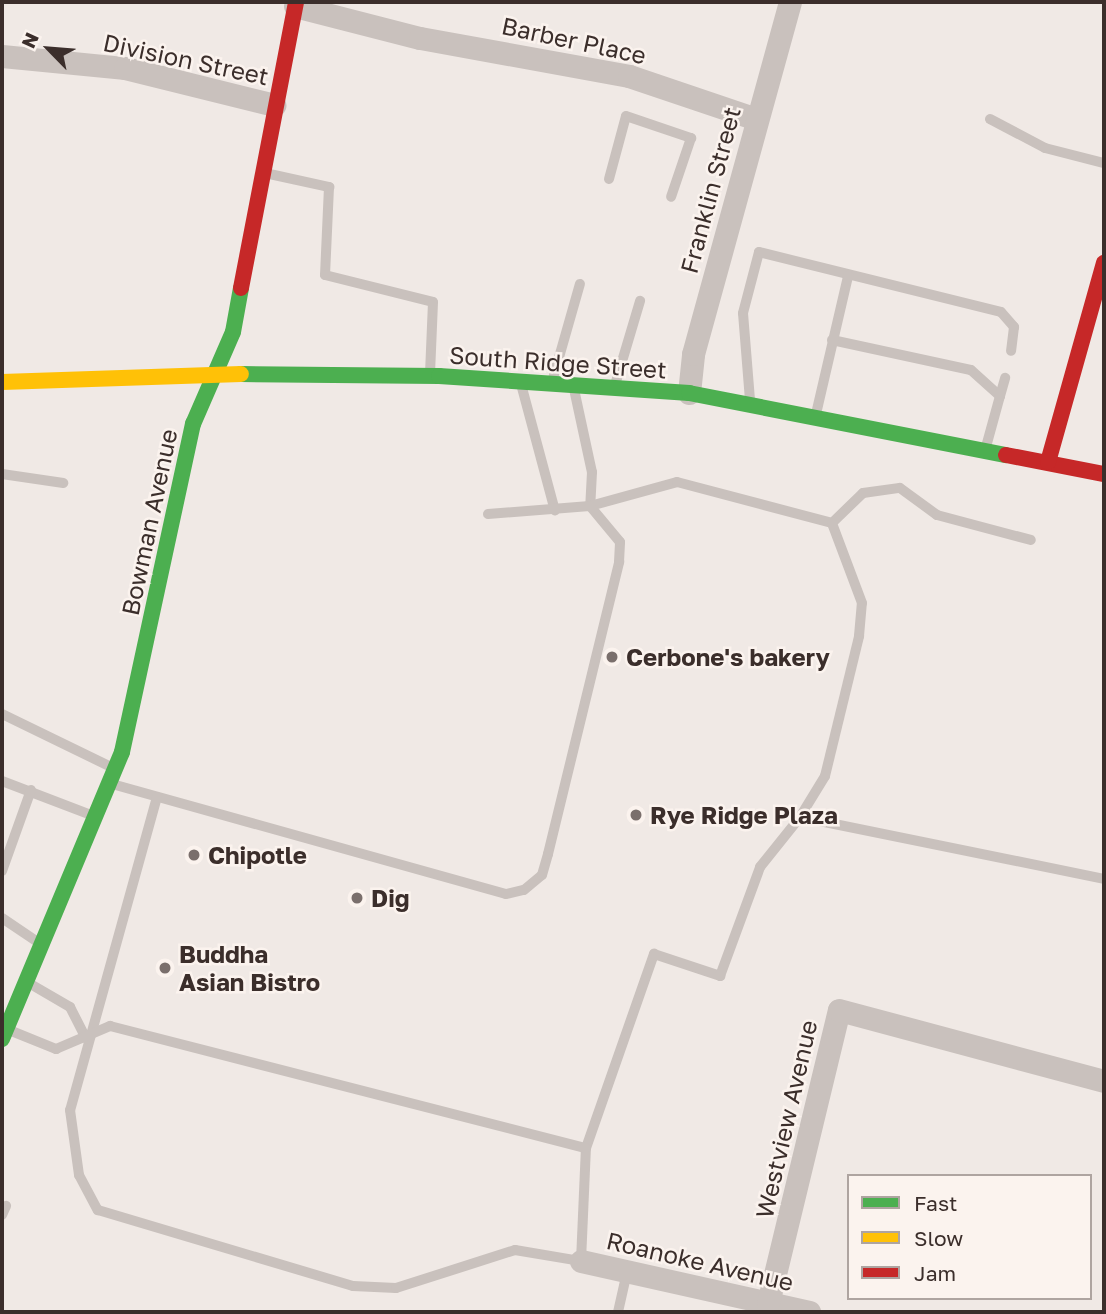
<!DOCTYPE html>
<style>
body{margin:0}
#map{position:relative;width:1106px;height:1314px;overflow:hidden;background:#f0e9e5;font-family:"Golos Text",sans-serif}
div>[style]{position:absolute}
.lane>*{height:10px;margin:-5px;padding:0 5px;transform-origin:5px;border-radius:5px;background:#c9c1bd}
.street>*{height:23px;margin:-11.5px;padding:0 11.5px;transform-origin:11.5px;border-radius:11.5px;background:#c9c1bd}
.fast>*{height:16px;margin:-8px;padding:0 8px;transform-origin:8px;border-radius:8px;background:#4caf50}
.slow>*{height:16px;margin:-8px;padding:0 8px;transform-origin:8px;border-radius:8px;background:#ffc107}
.jam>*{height:16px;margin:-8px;padding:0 8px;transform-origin:8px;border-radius:8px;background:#c62828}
.dots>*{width:19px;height:19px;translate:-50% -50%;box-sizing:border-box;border:4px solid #fbf3ee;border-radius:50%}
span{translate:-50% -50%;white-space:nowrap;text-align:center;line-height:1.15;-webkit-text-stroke:5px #fbf3ee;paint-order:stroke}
.street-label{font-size:24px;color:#3b2e2b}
.poi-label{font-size:24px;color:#3b2e2b;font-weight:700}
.left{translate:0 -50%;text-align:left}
.frame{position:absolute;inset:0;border:4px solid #3b2e2b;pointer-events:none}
.legend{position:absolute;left:847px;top:1174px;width:245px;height:126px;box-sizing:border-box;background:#fbf3ee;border:2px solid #aea4a0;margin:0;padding:9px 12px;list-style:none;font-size:21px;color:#3b2e2b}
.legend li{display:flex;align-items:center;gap:14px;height:35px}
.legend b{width:35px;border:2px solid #aea4a0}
.north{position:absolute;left:14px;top:14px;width:70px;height:70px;-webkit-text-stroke:5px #fbf3ee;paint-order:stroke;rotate:295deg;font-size:19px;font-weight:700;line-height:28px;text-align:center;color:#3b2e2b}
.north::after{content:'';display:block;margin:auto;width:24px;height:32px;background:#3b2e2b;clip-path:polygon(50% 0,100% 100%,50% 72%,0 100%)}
</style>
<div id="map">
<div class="lane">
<i style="left:990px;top:119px;width:62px;rotate:27.8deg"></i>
<i style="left:1045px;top:148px;width:61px;rotate:14.3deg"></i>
<i style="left:265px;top:173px;width:66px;rotate:12.3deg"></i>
<i style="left:329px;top:187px;width:88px;rotate:92.6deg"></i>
<i style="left:325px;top:275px;width:111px;rotate:14deg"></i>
<i style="left:433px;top:302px;width:72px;rotate:92.4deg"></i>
<i style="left:609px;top:179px;width:65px;rotate:-74.9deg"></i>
<i style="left:626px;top:116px;width:69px;rotate:18.7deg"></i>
<i style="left:691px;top:138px;width:62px;rotate:108.7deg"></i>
<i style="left:832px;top:340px;width:142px;rotate:12.2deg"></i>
<i style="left:971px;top:370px;width:39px;rotate:42deg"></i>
<i style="left:1000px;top:396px;width:53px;rotate:105.4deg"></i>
<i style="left:552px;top:382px;width:102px;rotate:-74.1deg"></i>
<i style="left:521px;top:384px;width:131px;rotate:75deg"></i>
<i style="left:615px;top:385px;width:88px;rotate:-73.4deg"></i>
<i style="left:574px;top:389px;width:85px;rotate:77.8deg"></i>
<i style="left:592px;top:472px;width:34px;rotate:93deg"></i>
<i style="left:1000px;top:396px;width:19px;rotate:-74deg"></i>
<i style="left:750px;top:400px;width:87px;rotate:-94.6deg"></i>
<i style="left:743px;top:313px;width:63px;rotate:-75.3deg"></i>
<i style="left:759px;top:252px;width:249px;rotate:13.9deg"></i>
<i style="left:1001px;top:312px;width:20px;rotate:49deg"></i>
<i style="left:1014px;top:327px;width:24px;rotate:97deg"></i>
<i style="left:816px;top:414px;width:142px;rotate:-76.9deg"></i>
<i style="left:2px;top:474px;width:62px;rotate:8.4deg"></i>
<i style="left:488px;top:514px;width:102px;rotate:-4.5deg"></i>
<i style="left:590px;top:506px;width:90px;rotate:-15.4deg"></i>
<i style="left:677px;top:482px;width:160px;rotate:14.8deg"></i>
<i style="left:832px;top:523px;width:43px;rotate:-44.1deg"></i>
<i style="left:863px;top:493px;width:37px;rotate:-8deg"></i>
<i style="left:900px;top:488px;width:46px;rotate:36.1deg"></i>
<i style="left:937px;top:515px;width:97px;rotate:14.9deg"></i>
<i style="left:2px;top:714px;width:123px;rotate:25.9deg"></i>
<i style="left:2px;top:781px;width:95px;rotate:20.9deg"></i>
<i style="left:112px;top:784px;width:409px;rotate:15.6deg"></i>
<i style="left:506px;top:894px;width:18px;rotate:-13deg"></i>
<i style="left:524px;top:890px;width:23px;rotate:-40deg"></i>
<i style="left:542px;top:875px;width:22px;rotate:-74deg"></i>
<i style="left:548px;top:854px;width:301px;rotate:-76.3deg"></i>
<i style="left:619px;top:562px;width:20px;rotate:-87deg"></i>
<i style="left:620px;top:542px;width:47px;rotate:-129.8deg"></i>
<i style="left:157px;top:797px;width:325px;rotate:105.5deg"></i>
<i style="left:70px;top:1110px;width:66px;rotate:82.1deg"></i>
<i style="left:79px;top:1175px;width:40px;rotate:62deg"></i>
<i style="left:98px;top:1210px;width:266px;rotate:16.6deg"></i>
<i style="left:353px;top:1286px;width:43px;rotate:2.7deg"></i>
<i style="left:396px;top:1288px;width:125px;rotate:-17.7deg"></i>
<i style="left:515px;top:1250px;width:67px;rotate:9.5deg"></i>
<i style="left:581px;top:1261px;width:113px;rotate:-87.5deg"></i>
<i style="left:586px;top:1148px;width:206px;rotate:-70.7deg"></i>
<i style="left:654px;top:954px;width:70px;rotate:18.4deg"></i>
<i style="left:720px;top:976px;width:116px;rotate:-69.8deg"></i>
<i style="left:760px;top:867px;width:64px;rotate:-51.3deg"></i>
<i style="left:800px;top:817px;width:310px;rotate:11.5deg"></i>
<i style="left:800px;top:817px;width:48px;rotate:-58.6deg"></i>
<i style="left:825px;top:776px;width:144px;rotate:-76.3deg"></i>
<i style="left:859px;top:636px;width:33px;rotate:-85deg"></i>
<i style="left:862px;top:603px;width:85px;rotate:-110.6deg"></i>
<i style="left:2px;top:871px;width:86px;rotate:-70.3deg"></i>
<i style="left:2px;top:918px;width:45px;rotate:34deg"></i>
<i style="left:27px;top:982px;width:50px;rotate:30.2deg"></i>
<i style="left:70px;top:1007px;width:35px;rotate:63deg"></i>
<i style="left:9px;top:1030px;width:51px;rotate:22deg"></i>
<i style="left:56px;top:1049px;width:59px;rotate:-23.1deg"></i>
<i style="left:110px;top:1026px;width:491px;rotate:14.4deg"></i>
<i style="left:2px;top:1215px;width:10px;rotate:-66deg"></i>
<i style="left:618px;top:1312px;width:41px;rotate:-77.3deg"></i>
</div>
<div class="street">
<i style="left:295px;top:6px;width:129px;rotate:14.4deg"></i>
<i style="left:420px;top:38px;width:212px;rotate:10.3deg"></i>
<i style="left:629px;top:76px;width:134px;rotate:18.7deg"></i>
<i style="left:2px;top:56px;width:124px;rotate:5.6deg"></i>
<i style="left:125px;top:68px;width:154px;rotate:13.9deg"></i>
<i style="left:689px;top:393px;width:39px;rotate:-84deg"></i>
<i style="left:693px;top:354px;width:365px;rotate:-74.6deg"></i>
<i style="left:581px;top:1261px;width:234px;rotate:12.6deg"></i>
<i style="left:768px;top:1303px;width:301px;rotate:-76.4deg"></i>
<i style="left:839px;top:1010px;width:274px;rotate:15deg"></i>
</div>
<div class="fast">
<i style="left:241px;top:374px;width:198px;rotate:0.6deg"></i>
<i style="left:439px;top:376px;width:251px;rotate:3.9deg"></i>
<i style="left:689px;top:393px;width:323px;rotate:11.1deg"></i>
<i style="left:2px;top:1039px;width:311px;rotate:-67.3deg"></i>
<i style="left:122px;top:752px;width:336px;rotate:-77.8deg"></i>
<i style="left:193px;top:424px;width:100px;rotate:-66.5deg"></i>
<i style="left:233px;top:332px;width:45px;rotate:-79.7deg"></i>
</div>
<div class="slow">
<i style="left:2px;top:382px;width:239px;rotate:-1.9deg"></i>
</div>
<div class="jam">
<i style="left:241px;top:288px;width:291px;rotate:-79.1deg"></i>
<i style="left:1006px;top:455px;width:100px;rotate:11deg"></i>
<i style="left:1048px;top:462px;width:207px;rotate:-74.3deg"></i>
</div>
<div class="dots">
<i style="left:612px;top:657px;background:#7a6f6c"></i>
<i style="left:636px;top:815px;background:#7a6f6c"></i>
<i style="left:194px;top:855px;background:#7a6f6c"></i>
<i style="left:357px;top:898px;background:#7a6f6c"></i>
<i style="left:165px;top:968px;background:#7a6f6c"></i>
</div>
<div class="street-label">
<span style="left:574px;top:40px;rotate:12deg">Barber Place</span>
<span style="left:186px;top:59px;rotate:12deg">Division Street</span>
<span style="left:710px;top:190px;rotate:-75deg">Franklin Street</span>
<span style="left:558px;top:362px;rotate:4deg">South Ridge Street</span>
<span style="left:149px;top:522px;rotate:-78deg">Bowman Avenue</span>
<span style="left:786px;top:1119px;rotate:-77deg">Westview Avenue</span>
<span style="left:700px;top:1261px;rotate:13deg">Roanoke Avenue</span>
</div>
<div class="poi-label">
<span class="left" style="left:626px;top:657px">Cerbone's bakery</span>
<span class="left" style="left:650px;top:815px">Rye Ridge Plaza</span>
<span class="left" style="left:208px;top:855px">Chipotle</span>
<span class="left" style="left:371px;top:898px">Dig</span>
<span class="left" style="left:179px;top:968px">Buddha<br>Asian Bistro</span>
</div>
<div class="frame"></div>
<ul class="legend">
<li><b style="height:9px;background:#4caf50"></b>Fast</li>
<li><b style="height:9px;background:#ffc107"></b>Slow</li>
<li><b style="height:9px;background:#c62828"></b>Jam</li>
</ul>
<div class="north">N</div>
</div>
